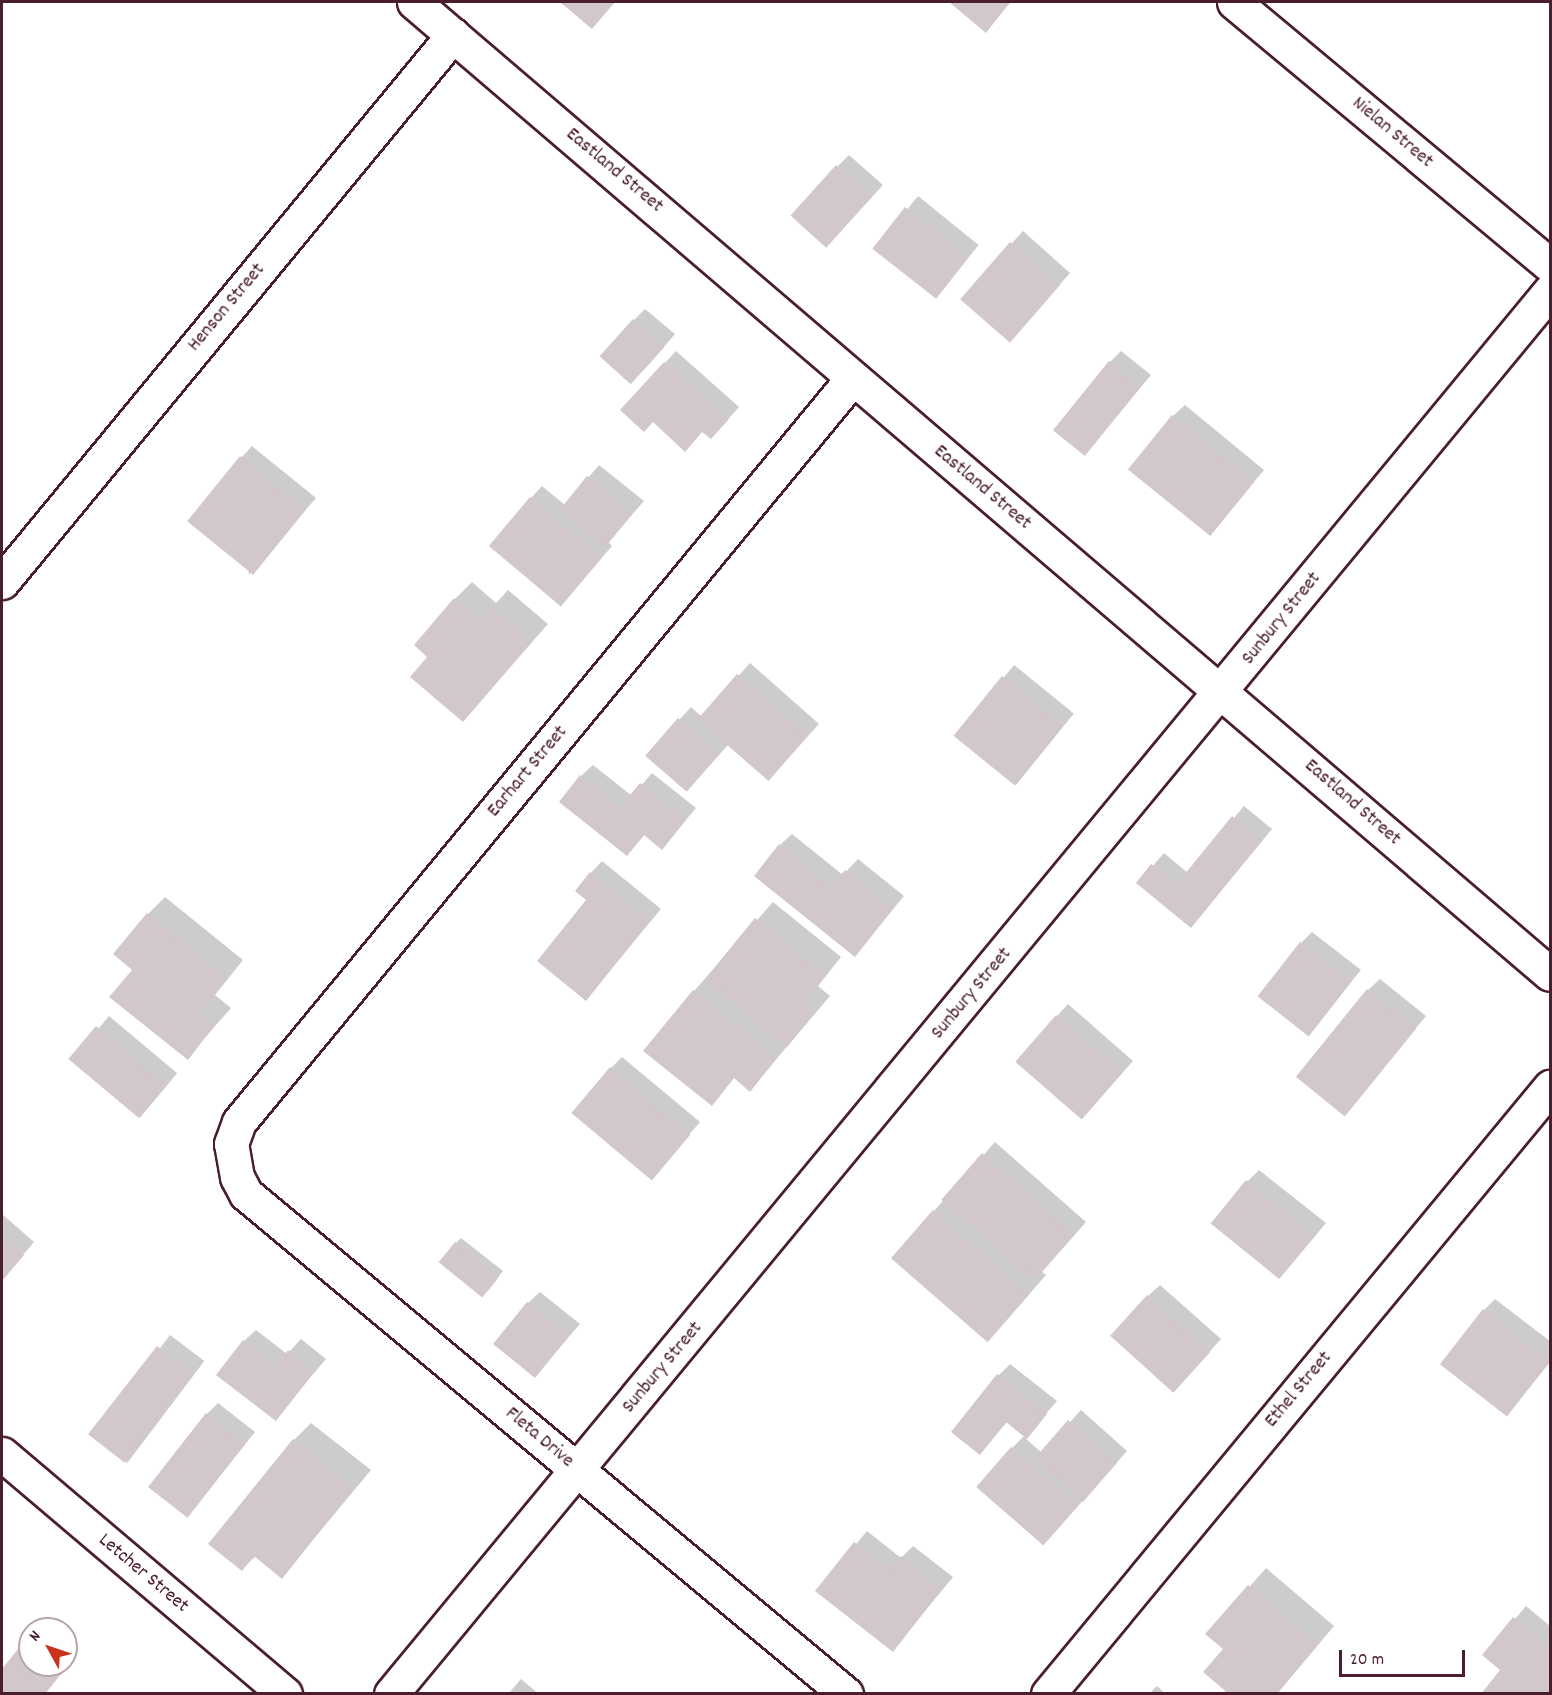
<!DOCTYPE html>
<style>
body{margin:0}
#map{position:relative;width:1552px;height:1695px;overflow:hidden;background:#fff;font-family:Dekko,sans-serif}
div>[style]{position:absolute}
.shadow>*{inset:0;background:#0003;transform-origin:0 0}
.building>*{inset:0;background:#d2c7cb;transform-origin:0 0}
.roads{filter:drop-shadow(2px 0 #4a1f2b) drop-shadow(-2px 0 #4a1f2b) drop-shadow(0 2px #4a1f2b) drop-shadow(0 -2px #4a1f2b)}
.minor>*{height:33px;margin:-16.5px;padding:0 16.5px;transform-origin:16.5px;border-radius:16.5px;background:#fff}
.tertiary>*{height:33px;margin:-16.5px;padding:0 16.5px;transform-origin:16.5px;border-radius:16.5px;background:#fff}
span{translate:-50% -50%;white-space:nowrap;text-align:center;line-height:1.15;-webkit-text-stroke:6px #fff;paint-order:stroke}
.street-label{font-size:20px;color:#4a1f2b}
.frame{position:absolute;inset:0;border:3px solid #4a1f2b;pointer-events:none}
.north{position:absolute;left:18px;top:1617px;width:60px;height:60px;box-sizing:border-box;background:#fff;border:2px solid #b7a5aa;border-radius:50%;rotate:310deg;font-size:16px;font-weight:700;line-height:24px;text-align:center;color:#4a1f2b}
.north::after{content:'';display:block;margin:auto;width:21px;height:27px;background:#c8321e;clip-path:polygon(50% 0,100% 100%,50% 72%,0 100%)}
.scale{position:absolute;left:1339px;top:1650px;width:126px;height:27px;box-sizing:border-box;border:3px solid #4a1f2b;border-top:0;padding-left:8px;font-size:18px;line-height:21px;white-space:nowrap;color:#4a1f2b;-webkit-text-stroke:4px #fff;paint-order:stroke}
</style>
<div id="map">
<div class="shadow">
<i style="clip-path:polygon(563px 2px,615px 2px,591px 27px)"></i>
<i style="clip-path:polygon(951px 2px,1011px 2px,986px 31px)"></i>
<i style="clip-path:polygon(849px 155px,883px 185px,838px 234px,838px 166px)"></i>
<i style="left:918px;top:196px;width:78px;height:68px;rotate:39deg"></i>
<i style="clip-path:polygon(1023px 231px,1070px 273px,1021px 329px,962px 298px)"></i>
<i style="clip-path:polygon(645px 309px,675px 334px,644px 370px,634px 320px)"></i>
<i style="clip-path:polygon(676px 351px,739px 407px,722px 426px,665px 363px)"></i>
<i style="clip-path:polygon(1121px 351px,1151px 375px,1085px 454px,1110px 362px)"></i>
<i style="clip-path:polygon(1185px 405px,1264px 470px,1220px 522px,1173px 416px)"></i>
<i style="clip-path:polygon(252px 446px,316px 498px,249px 575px,241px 458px)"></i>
<i style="clip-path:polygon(599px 465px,644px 501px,608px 542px,612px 546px,562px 604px,531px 498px,542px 486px,565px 505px)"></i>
<i style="clip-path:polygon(472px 582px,496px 603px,508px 590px,548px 624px,463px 720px,429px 657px,455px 599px)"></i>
<i style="clip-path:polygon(750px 663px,819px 724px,780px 767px,729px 744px,687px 790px,647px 755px,691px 707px,702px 717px)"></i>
<i style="left:1014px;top:665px;width:77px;height:92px;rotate:39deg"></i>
<i style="clip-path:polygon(593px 765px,632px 796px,652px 773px,696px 808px,662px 848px,645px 834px,627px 854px,581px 776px)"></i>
<i style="clip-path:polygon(1244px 806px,1272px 829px,1191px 926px,1138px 883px,1164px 853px,1188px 873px)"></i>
<i style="clip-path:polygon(792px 834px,843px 875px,858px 859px,904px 896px,855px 955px,780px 845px)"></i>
<i style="clip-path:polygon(602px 861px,661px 909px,586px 999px,591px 873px)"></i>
<i style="clip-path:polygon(165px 897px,243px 960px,215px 995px,231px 1008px,187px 1058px,134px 969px,148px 914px)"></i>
<i style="clip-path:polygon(773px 902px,841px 957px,818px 986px,830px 996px,750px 1090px,735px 1077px,711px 1104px,694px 991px)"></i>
<i style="clip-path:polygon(1312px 932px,1361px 970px,1308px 1034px,1301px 943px)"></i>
<i style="clip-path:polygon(1380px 979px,1426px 1016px,1345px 1114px,1368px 990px)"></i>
<i style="clip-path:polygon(1068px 1004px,1133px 1061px,1093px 1106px,1057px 1016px)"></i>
<i style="left:109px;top:1016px;width:89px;height:58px;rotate:40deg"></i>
<i style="clip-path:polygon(622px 1057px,700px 1122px,652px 1178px,611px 1068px)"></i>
<i style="clip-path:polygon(995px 1142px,1086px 1222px,1042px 1272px,1046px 1275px,989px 1340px,934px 1211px)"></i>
<i style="clip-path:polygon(1259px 1170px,1326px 1223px,1280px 1278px,1248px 1181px)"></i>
<i style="clip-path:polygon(2px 1214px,34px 1242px,2px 1280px)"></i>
<i style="clip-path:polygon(461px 1238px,503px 1271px,488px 1291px,456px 1243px)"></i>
<i style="clip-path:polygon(1160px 1285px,1221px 1339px,1185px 1379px,1148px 1296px)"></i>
<i style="clip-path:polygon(540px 1292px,580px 1324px,535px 1376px,528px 1303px)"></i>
<i style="clip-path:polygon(1495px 1299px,1550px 1341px,1550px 1362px,1508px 1414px,1484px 1310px)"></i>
<i style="clip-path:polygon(256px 1330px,287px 1354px,301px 1339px,326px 1359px,275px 1419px,244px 1341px)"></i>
<i style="left:170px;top:1335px;width:43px;height:128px;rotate:37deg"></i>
<i style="clip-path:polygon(1010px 1364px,1057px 1401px,1025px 1438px,1042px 1453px,1081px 1410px,1127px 1451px,1055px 1532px,1012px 1448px,1025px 1435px,1008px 1421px,980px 1453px,999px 1375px)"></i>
<i style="clip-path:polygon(218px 1403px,255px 1432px,187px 1516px,207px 1414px)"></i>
<i style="clip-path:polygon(311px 1423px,371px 1470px,282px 1577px,256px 1556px,242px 1569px,294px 1440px)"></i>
<i style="clip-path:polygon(867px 1531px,901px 1558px,913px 1546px,953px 1577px,893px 1650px,817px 1591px)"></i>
<i style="clip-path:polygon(1266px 1568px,1334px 1626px,1277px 1694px,1222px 1694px,1226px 1690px,1225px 1649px,1208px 1634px)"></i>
<i style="clip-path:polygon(1526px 1606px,1550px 1626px,1550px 1694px,1483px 1694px,1502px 1669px,1485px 1655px)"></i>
<i style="clip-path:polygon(30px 1637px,30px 1665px,66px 1665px,66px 1651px,74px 1658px,45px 1694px,2px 1694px,2px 1672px)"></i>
<i style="clip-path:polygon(521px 1679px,539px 1694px,508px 1694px)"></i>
<i style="clip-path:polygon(1157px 1686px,1166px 1694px,1149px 1694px)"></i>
</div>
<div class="building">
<i style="clip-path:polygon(560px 2px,615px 2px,592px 29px)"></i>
<i style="clip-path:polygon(949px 2px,1010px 2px,986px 33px)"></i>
<i style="left:836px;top:165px;width:48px;height:68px;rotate:42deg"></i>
<i style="left:905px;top:207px;width:81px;height:53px;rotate:38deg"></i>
<i style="left:1010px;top:242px;width:66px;height:76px;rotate:41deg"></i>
<i style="left:633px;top:319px;width:42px;height:50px;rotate:42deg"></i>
<i style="left:1109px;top:361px;width:41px;height:89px;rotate:39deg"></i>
<i style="clip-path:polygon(664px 362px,729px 419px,711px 439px,702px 432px,685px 452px,653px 422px,644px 432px,620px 410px)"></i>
<i style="left:1172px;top:415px;width:106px;height:70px;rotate:39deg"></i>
<i style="left:240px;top:456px;width:85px;height:84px;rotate:39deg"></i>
<i style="left:587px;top:476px;width:59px;height:43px;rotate:39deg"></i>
<i style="left:530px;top:497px;width:94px;height:64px;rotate:40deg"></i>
<i style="clip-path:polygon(454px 598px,479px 620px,490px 606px,532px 642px,463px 722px,410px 677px,427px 657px,414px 645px)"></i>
<i style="left:737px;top:674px;width:94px;height:60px;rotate:41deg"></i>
<i style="left:1002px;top:676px;width:79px;height:77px;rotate:39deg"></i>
<i style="left:678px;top:718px;width:55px;height:50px;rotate:41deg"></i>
<i style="clip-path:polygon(580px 775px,620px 807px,640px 783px,686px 820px,662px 850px,644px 835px,627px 856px,559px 802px)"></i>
<i style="clip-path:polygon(1232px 816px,1262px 841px,1191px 928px,1136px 883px,1151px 864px,1176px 885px)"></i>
<i style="clip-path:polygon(779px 844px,831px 886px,845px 870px,893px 909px,855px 957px,754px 876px)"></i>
<i style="clip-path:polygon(590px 872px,650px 921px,586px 1001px,537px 961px,586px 900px,575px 891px)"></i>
<i style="clip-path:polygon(147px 913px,227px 978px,199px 1013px,214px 1026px,188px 1060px,109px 997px,132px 970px,113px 954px)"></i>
<i style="clip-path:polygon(755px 918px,825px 975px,802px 1004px,814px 1014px,787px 1047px,705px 979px)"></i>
<i style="left:1300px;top:942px;width:65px;height:69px;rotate:38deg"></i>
<i style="left:1367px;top:989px;width:63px;height:113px;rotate:39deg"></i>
<i style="clip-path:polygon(693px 990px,777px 1058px,750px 1092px,734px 1078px,712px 1106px,643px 1051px)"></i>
<i style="left:1056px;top:1015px;width:88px;height:62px;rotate:41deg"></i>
<i style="left:96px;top:1026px;width:92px;height:43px;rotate:40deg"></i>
<i style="left:610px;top:1067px;width:105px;height:60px;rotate:40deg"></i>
<i style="left:982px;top:1153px;width:123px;height:62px;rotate:41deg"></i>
<i style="left:1246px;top:1180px;width:88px;height:56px;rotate:39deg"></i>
<i style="left:933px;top:1210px;width:128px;height:64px;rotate:41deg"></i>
<i style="clip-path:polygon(2px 1235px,24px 1255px,2px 1281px)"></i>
<i style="left:455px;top:1242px;width:56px;height:26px;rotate:39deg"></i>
<i style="left:1147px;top:1295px;width:85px;height:55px;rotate:42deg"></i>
<i style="left:527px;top:1302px;width:54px;height:54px;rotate:39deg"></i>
<i style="left:1483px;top:1309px;width:85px;height:70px;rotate:38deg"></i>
<i style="clip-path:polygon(243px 1340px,276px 1366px,288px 1350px,315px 1371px,276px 1421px,216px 1375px)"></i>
<i style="left:157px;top:1346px;width:46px;height:112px;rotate:38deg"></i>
<i style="clip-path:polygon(997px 1374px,1047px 1414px,1027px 1439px,1006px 1422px,980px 1455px,951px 1432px)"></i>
<i style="left:206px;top:1413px;width:50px;height:94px;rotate:38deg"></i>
<i style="left:1068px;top:1420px;width:65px;height:52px;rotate:41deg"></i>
<i style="clip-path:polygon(293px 1439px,354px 1488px,282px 1579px,254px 1556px,242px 1571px,208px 1544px)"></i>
<i style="left:1011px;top:1447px;width:89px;height:53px;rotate:41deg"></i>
<i style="clip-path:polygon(854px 1542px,890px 1569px,901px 1556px,942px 1589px,893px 1652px,815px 1591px)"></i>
<i style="clip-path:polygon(1248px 1585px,1318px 1644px,1276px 1694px,1229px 1694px,1203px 1672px,1223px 1649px,1205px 1634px)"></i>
<i style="clip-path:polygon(1513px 1617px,1550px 1647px,1550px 1694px,1481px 1694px,1500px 1670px,1482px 1655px)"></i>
<i style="clip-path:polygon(26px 1639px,30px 1643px,30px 1665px,57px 1665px,63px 1670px,44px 1694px,2px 1694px,2px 1669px)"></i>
</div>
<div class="roads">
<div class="minor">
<i style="left:414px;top:2px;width:1495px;rotate:40.55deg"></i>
<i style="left:1234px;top:2px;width:411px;rotate:39.8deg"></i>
<i style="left:2px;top:582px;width:709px;rotate:-50.49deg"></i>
<i style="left:2px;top:1454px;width:371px;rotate:40.3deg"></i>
<i style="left:846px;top:1694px;width:781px;rotate:-140.19deg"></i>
<i style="left:246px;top:1194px;width:19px;rotate:-118deg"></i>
<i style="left:237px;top:1177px;width:34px;rotate:-100deg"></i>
<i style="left:231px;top:1144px;width:23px;rotate:-70deg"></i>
<i style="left:239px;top:1122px;width:963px;rotate:-50.48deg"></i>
<i style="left:1048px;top:1694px;width:788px;rotate:-50.41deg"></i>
</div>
<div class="tertiary">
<i style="left:391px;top:1694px;width:1820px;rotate:-50.44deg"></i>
</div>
</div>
<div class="street-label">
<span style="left:1392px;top:133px;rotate:40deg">Nielan Street</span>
<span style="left:614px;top:171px;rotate:40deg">Eastland Street</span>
<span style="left:227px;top:308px;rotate:-50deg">Henson Street</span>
<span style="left:982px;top:488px;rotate:40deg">Eastland Street</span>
<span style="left:1282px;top:619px;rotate:-51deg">Sunbury Street</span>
<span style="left:528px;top:772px;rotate:-50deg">Earhart Street</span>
<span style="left:1352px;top:803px;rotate:41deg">Eastland Street</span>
<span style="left:972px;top:994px;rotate:-50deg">Sunbury Street</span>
<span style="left:663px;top:1368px;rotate:-50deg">Sunbury Street</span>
<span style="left:1299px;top:1390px;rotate:-50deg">Ethel Street</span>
<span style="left:539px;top:1438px;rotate:40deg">Fleta Drive</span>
<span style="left:143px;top:1574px;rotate:40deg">Letcher Street</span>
</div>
<div class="frame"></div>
<div class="north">N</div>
<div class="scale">20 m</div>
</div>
